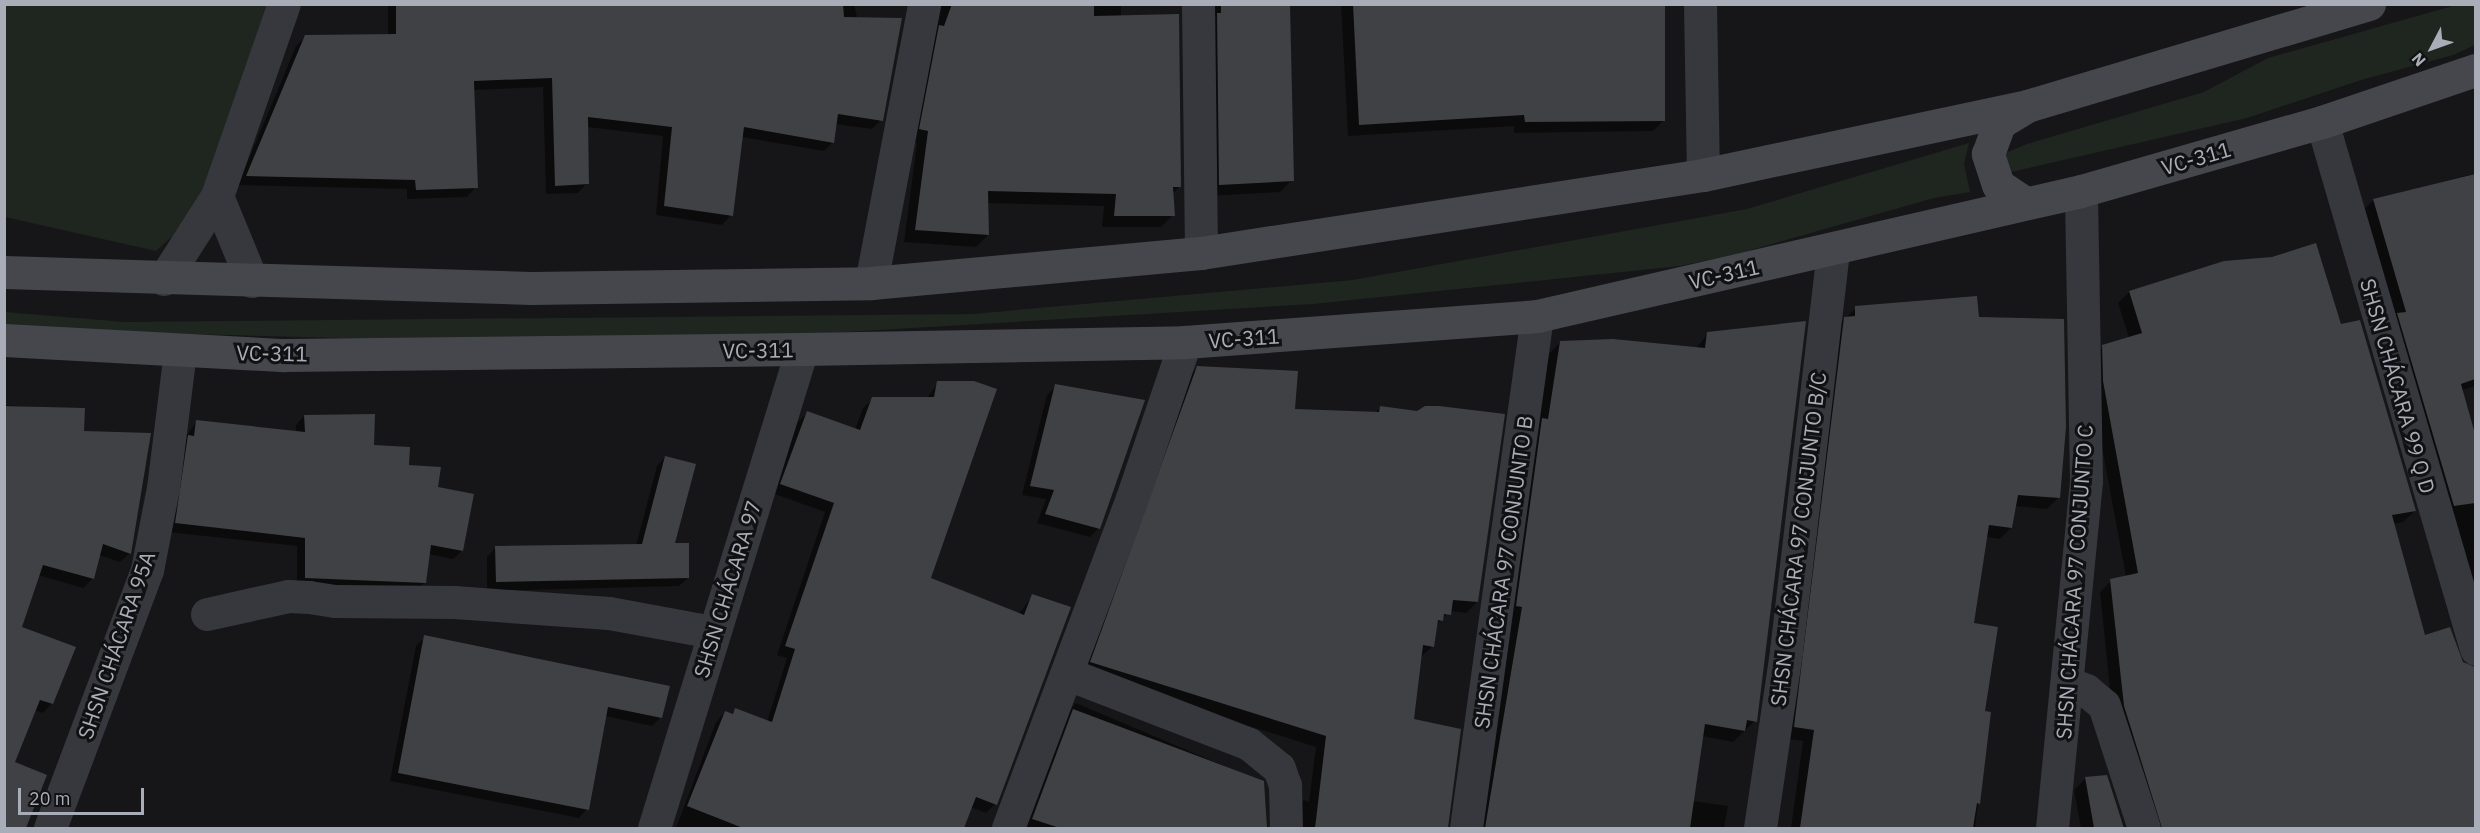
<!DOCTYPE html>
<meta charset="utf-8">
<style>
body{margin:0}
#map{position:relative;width:2480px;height:833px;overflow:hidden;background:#161618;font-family:"IBM Plex Sans",sans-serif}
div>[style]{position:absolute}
.green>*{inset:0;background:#1e261f}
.shadow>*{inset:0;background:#0007}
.building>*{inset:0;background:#404145}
.minor>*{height:33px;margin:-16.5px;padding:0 16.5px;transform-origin:16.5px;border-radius:16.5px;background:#37383d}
.secondary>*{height:33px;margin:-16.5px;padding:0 16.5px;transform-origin:16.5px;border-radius:16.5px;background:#45474d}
span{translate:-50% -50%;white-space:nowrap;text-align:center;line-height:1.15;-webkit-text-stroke:6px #111113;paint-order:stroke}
.street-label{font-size:21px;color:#a8adb8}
.frame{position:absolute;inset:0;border:6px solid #a8adb8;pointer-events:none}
.north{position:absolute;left:2402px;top:18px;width:60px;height:60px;-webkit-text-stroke:4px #111113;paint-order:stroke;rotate:229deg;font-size:16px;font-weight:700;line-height:24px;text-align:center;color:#a8adb8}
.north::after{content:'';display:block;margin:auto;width:21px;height:27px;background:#a8adb8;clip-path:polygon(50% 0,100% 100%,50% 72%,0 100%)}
.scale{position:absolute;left:18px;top:788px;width:126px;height:27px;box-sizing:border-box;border:3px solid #a8adb8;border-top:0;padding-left:8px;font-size:18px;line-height:21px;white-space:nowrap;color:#a8adb8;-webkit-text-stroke:4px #111113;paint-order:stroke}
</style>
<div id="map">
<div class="green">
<i style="clip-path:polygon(5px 5px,284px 5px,217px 196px,156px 251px,5px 217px)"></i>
<i style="clip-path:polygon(2456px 5px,2475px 5px,2475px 45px,2453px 55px,2361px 80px,2247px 118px,2007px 173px,2006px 153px,2027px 144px,2204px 92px,2268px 58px)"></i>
<i style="clip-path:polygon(1969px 143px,1964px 164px,1970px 192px,1934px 198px,1737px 254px,1680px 266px,1313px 304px,828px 333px,456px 341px,5px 329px,5px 312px,125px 322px,972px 314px,1353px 280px,1747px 209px)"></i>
</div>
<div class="shadow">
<i style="clip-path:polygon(388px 4px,854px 4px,881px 120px,872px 129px,835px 124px,833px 142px,824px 151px,742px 137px,731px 215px,722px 225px,656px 215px,663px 136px,587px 127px,587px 183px,578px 193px,546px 194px,543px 87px,472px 90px,476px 187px,467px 197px,407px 199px,407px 189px,238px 185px,296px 46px,306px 36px,388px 36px)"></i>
<i style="clip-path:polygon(942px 4px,1121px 4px,1121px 17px,1180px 186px,1172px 194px,1173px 215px,1161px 227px,1102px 227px,1104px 206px,987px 203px,988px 235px,976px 247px,904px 242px,917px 143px,908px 141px)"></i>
<i style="clip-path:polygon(1206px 4px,1289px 4px,1292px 180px,1280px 192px,1207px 196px)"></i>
<i style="clip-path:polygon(1341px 4px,1664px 4px,1664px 120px,1653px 131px,1514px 133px,1514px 126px,1348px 136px)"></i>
<i style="clip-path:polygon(2476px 173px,2476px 386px,2462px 390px,2476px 439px,2476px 612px,2362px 211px,2374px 200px)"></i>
<i style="clip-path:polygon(2129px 292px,2340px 326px,2415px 511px,2403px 522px,2393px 524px,2424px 637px,2462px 663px,2476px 667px,2476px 828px,2147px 828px,2113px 718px,2100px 592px,2111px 581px,2126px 577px,2092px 393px,2092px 358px,2103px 346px,2129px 338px,2118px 303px)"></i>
<i style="clip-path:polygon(1856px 308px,1978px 319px,2059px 497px,2047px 509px,2015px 506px,2011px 528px,2000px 539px,1986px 537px,1972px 625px,1983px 712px,1989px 713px,1975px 828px,1791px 828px,1803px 741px,1783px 738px,1833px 330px)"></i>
<i style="clip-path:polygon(1708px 334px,1755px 721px,1733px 742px,1702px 736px,1693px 801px,1728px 806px,1724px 828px,1476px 828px,1549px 354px,1560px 342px,1696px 348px)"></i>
<i style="clip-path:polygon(1197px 368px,1294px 411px,1374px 414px,1380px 408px,1477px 602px,1466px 613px,1450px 611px,1436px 625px,1433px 646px,1421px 657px,1412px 720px,1447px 828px,1292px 828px,1293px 811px,1304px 800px,1309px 802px,1316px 747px,1080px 673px,1186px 379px)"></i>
<i style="clip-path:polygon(938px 383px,929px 579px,1019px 614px,1033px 595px,995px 804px,986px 813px,970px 807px,962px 828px,676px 828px,716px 722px,725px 712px,731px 714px,736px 710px,767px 722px,787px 658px,777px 655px,825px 512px,772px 493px,798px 422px,807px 413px,855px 430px,863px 408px,873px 399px,927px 398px)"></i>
<i style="clip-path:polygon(1056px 386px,1099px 528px,1090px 537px,1037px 523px,1046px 499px,1022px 495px,1047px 395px)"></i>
<i style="clip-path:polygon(4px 405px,83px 410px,83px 433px,130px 553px,120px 562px,99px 555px,93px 578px,83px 588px,38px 575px,21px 628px,52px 703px,43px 713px,34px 710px,13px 762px,46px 776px,25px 828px,4px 828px)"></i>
<i style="clip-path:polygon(304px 416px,373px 446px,408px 467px,462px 551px,453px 559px,428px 554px,425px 582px,416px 591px,297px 586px,297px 546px,167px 532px,180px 445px,197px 421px,296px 432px,296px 425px)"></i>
<i style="clip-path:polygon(665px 457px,673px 545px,688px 578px,679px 586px,487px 591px,487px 557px,495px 548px,636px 546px,657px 466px)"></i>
<i style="clip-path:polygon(425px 637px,661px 717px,652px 726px,605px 716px,587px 809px,579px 818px,390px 781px,416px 646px)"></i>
<i style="clip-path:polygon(1076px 703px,1262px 782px,1266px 828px,1022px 828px,1065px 714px)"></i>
<i style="clip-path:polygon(2106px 777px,2125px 828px,2081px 828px,2074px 790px,2085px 779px)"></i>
</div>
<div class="building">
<i style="clip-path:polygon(396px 4px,843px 4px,844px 17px,902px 18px,883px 121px,838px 114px,834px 143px,744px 127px,733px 216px,664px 206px,672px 127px,588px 117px,589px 184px,555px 186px,552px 78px,474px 81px,478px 188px,416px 190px,415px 180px,246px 176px,305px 35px,396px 34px)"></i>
<i style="clip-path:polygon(952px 4px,1094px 4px,1094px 16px,1179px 14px,1181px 187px,1173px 187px,1175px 216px,1114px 216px,1116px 194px,988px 191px,989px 235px,915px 230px,928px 131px,919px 129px,939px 25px,944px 26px)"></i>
<i style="clip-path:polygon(1221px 4px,1290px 4px,1294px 181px,1219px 185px,1217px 13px,1221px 13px)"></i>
<i style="clip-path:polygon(1353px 4px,1665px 4px,1665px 121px,1525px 122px,1524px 115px,1359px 125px)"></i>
<i style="clip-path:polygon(2475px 174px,2475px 379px,2461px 384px,2475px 434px,2475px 503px,2454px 506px,2397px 313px,2406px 312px,2373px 199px)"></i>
<i style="clip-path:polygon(2316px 243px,2341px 324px,2360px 320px,2416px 511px,2392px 515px,2425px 635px,2450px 627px,2463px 662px,2475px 667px,2475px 828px,2162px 828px,2124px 706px,2110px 579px,2138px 573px,2103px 381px,2102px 345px,2142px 333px,2129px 291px,2224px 261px,2272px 257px)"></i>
<i style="clip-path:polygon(1977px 296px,1979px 317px,2064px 319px,2066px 427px,2060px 498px,2018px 495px,2012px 528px,1989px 525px,1974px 623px,1998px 627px,1985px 711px,1991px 712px,1980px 804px,1977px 803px,1973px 828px,1800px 828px,1814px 730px,1794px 727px,1844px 317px,1855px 316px,1855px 306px)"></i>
<i style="clip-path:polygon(1806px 321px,1757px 722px,1747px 720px,1745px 731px,1705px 724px,1690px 828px,1485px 828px,1522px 607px,1516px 606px,1542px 418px,1548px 419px,1560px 341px,1613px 339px,1705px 348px,1707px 332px)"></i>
<i style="clip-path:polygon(1197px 366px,1298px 371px,1295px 409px,1379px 412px,1380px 406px,1417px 411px,1425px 406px,1439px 406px,1505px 414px,1478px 602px,1453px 600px,1451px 615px,1444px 614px,1443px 621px,1438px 620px,1434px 647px,1423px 645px,1414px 719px,1461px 729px,1448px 828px,1315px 828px,1326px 736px,1090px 662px)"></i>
<i style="clip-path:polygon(937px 381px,974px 381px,997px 389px,931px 578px,1024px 615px,1032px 594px,1071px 607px,997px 805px,976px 797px,964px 828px,743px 828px,687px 806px,725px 711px,733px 714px,735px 708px,772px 722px,795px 649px,785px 646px,834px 503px,780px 484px,807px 411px,860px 430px,872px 397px,934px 397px)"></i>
<i style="clip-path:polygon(1055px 384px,1145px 400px,1100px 529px,1045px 514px,1054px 490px,1030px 486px)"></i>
<i style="clip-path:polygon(4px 406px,85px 408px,84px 431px,151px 433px,131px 554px,103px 544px,94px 579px,43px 565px,22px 627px,76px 647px,53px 704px,40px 700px,15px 762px,47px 775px,26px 828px,4px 828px)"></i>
<i style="clip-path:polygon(375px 414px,374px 445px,410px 447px,409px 465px,441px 467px,438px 487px,474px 494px,463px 551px,431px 545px,426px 583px,305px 578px,305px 538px,175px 523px,188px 435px,194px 436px,196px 420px,305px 432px,304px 415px)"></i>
<i style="clip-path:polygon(665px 456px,696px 464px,675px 543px,689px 543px,689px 578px,496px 582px,495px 546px,642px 544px)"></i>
<i style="clip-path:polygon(424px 635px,670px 686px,662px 718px,608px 707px,589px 810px,398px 773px)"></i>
<i style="clip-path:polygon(1073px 709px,1264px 781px,1267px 828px,1060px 828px,1032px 819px)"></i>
<i style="clip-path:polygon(2107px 775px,2124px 828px,2094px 828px,2085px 777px)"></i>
</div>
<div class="minor">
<i style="left:1198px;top:4px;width:249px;rotate:89.3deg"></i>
<i style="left:1700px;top:4px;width:171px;rotate:89deg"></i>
<i style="left:2322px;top:122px;width:549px;rotate:73.71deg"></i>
<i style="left:217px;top:196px;width:92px;rotate:67.6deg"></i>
<i style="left:164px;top:279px;width:98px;rotate:-57.4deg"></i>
<i style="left:217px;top:196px;width:203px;rotate:-70.8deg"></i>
<i style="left:871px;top:283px;width:284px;rotate:-79.2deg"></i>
<i style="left:207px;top:614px;width:83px;rotate:-12.5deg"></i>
<i style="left:288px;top:596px;width:21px;rotate:3deg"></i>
<i style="left:309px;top:597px;width:26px;rotate:9deg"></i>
<i style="left:335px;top:601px;width:119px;rotate:0.5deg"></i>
<i style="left:454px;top:602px;width:155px;rotate:4.1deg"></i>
<i style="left:609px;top:613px;width:106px;rotate:10.4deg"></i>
<i style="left:1068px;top:674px;width:194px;rotate:21.1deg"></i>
<i style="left:1249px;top:744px;width:38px;rotate:39deg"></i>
<i style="left:1279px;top:768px;width:18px;rotate:71deg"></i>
<i style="left:1285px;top:785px;width:43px;rotate:88.7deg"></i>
<i style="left:2068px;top:683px;width:19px;rotate:21deg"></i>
<i style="left:2086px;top:690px;width:23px;rotate:40deg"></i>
<i style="left:2104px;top:705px;width:129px;rotate:72deg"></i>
<i style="left:50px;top:828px;width:276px;rotate:-69.4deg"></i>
<i style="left:147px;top:570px;width:84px;rotate:-79deg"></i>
<i style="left:163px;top:488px;width:138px;rotate:-82.9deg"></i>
<i style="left:654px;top:828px;width:501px;rotate:-72.83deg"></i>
<i style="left:1008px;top:828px;width:353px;rotate:-69.4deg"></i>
<i style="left:1132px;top:498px;width:165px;rotate:-71.2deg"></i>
<i style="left:1466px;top:828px;width:517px;rotate:-82.11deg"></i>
<i style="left:1760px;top:828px;width:179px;rotate:-81.6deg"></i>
<i style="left:1786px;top:651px;width:405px;rotate:-83.3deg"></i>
<i style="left:2052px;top:828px;width:349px;rotate:-84.4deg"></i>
<i style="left:2086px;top:481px;width:290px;rotate:-91deg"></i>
</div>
<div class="secondary">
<i style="left:2025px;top:203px;width:32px;rotate:-146deg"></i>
<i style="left:1998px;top:185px;width:33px;rotate:-108deg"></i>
<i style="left:1988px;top:154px;width:33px;rotate:-70deg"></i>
<i style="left:1999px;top:123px;width:31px;rotate:-31deg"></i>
<i style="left:4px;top:272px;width:527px;rotate:1.74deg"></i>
<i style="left:531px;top:288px;width:340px;rotate:-0.8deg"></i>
<i style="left:871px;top:283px;width:331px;rotate:-5.2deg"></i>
<i style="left:1201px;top:253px;width:508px;rotate:-8.83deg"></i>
<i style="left:1703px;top:175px;width:331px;rotate:-12deg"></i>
<i style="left:2027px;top:106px;width:357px;rotate:-16.6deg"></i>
<i style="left:4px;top:340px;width:281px;rotate:3.1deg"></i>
<i style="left:285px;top:355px;width:517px;rotate:-0.66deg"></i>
<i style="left:802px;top:349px;width:383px;rotate:-1deg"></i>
<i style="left:1185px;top:342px;width:353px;rotate:-4.2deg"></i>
<i style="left:1537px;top:316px;width:558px;rotate:-12.94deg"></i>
<i style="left:2081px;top:191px;width:251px;rotate:-16deg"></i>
<i style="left:2322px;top:122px;width:163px;rotate:-18.7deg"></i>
</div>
<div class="street-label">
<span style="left:2196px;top:158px;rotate:-16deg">VC-311</span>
<span style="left:1724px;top:274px;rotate:-13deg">VC-311</span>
<span style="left:1244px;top:338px;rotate:-4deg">VC-311</span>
<span style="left:758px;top:350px;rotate:-1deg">VC-311</span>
<span style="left:272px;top:353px;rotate:1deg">VC-311</span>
<span style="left:2398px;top:386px;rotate:74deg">SHSN CHÁCARA 99 Q D</span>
<span style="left:1798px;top:539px;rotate:-83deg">SHSN CHÁCARA 97 CONJUNTO B/C</span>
<span style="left:1503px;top:572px;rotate:-82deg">SHSN CHÁCARA 97 CONJUNTO B</span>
<span style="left:2074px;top:582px;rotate:-86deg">SHSN CHÁCARA 97 CONJUNTO C</span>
<span style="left:727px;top:589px;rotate:-73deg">SHSN CHÁCARA 97</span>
<span style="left:116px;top:645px;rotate:-71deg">SHSN CHÁCARA 95A</span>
</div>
<div class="frame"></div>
<div class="north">N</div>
<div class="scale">20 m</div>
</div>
